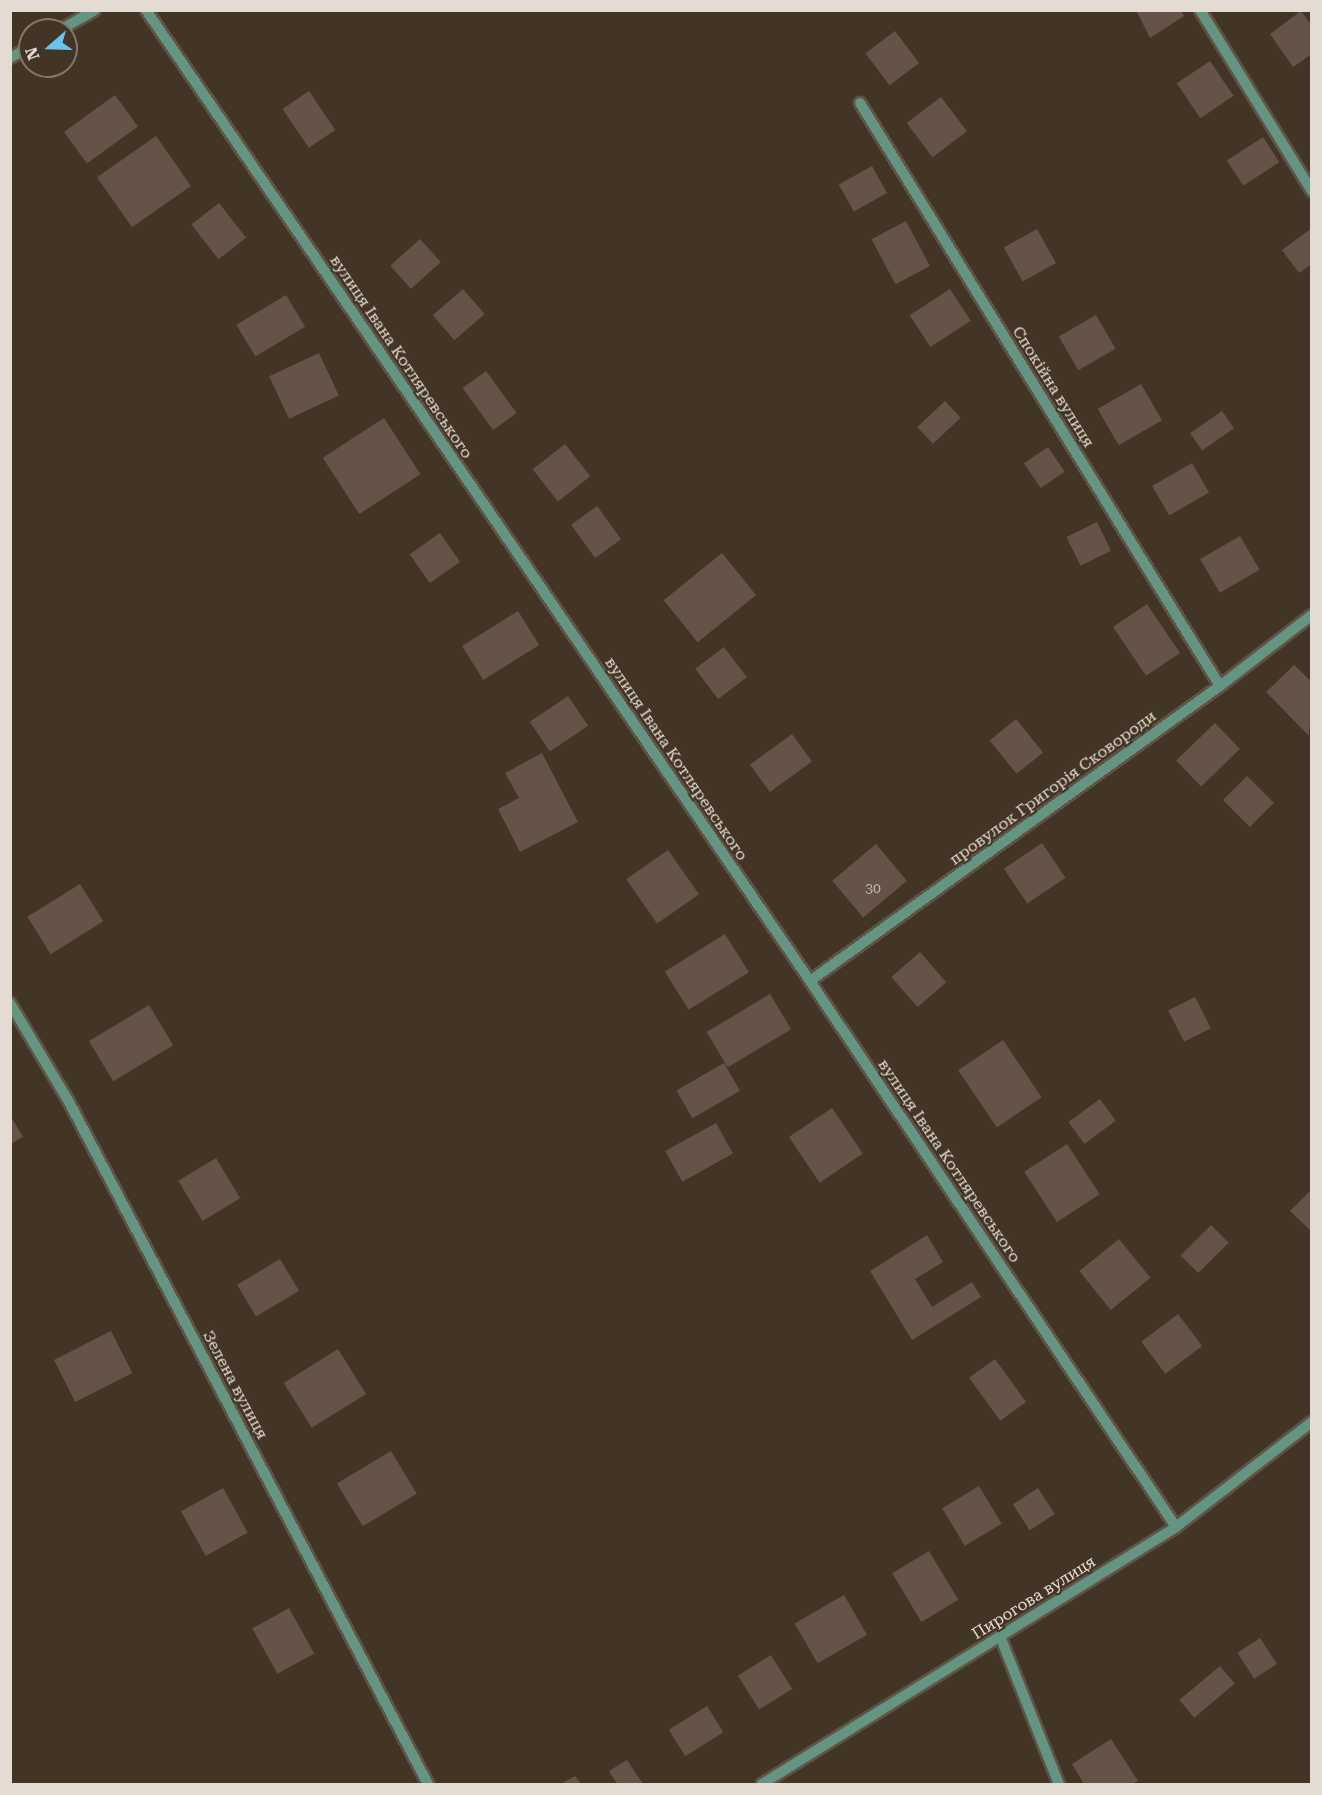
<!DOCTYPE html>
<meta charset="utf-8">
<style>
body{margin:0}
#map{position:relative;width:1322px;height:1795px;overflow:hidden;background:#433526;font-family:"Roboto Serif",serif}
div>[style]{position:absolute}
.building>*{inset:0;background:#665347;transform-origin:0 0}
.roads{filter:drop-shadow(2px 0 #605345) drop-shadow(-2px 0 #605345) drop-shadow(0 2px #605345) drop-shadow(0 -2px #605345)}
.minor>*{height:10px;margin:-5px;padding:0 5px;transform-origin:5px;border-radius:5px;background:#639582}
span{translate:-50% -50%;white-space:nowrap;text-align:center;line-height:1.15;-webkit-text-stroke:4.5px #433526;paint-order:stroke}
.number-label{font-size:14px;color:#c4b9af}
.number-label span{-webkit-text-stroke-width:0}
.street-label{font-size:16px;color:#e4dbd2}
.frame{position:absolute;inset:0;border:12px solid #e4dbd2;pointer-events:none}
.north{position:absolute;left:18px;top:18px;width:60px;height:60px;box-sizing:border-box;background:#433526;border:2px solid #83776b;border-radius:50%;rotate:250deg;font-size:16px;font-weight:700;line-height:24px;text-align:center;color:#e4dbd2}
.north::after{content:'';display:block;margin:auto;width:21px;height:27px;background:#67c4ef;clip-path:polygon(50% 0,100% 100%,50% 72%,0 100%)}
</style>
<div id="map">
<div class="building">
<i style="clip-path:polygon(1136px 10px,1181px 10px,1184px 16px,1150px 38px)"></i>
<i style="clip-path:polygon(1301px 11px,1312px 26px,1312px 54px,1293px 67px,1270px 34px)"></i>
<i style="left:895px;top:31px;width:40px;height:37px;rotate:53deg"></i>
<i style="left:1210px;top:61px;width:42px;height:40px;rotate:56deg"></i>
<i style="left:309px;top:91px;width:47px;height:32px;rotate:56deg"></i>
<i style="left:115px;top:95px;width:39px;height:63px;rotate:54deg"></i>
<i style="left:941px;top:97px;width:43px;height:43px;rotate:53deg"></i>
<i style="left:156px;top:136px;width:61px;height:72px;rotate:55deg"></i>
<i style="left:1263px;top:137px;width:30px;height:43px;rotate:57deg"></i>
<i style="left:872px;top:166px;width:31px;height:38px;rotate:61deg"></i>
<i style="left:219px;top:203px;width:44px;height:35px;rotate:52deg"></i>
<i style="left:906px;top:221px;width:51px;height:39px;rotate:62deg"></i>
<i style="clip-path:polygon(1312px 228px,1312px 264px,1299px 273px,1282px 250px)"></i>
<i style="left:1037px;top:229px;width:39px;height:38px;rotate:61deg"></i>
<i style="left:420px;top:239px;width:31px;height:40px;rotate:48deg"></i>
<i style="left:463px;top:289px;width:33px;height:40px;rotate:49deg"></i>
<i style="left:950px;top:289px;width:38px;height:48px;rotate:57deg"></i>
<i style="left:286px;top:295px;width:37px;height:58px;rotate:59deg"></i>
<i style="left:1096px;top:315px;width:39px;height:43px;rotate:60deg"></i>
<i style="left:319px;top:353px;width:47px;height:55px;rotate:65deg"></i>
<i style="left:486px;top:371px;width:52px;height:29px;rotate:54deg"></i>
<i style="left:1141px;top:384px;width:42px;height:50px;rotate:60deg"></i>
<i style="left:945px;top:401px;width:23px;height:38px;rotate:47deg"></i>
<i style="left:1222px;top:411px;width:21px;height:39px;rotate:55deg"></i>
<i style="left:384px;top:418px;width:67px;height:73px;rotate:57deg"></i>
<i style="left:565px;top:444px;width:41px;height:41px;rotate:52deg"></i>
<i style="left:1048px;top:447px;width:30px;height:29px;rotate:56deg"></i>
<i style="left:1192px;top:463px;width:34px;height:46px;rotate:60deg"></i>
<i style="left:597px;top:506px;width:41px;height:32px;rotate:54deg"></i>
<i style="left:1097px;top:522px;width:32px;height:34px;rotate:64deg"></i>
<i style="left:440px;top:533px;width:35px;height:37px;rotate:55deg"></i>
<i style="left:1240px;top:536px;width:39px;height:46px;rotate:60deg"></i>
<i style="left:722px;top:553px;width:54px;height:75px;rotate:51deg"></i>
<i style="left:1147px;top:604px;width:59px;height:41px;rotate:56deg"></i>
<i style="left:518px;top:611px;width:40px;height:66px;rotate:58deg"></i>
<i style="left:724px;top:647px;width:38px;height:36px;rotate:53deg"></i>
<i style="clip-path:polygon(1294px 665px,1312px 682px,1309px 736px,1266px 692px)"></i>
<i style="left:568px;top:696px;width:36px;height:46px;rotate:56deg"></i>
<i style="left:1016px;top:719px;width:43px;height:34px;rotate:51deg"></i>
<i style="left:1215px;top:723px;width:36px;height:54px;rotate:46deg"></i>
<i style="left:792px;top:734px;width:34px;height:52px;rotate:54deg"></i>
<i style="clip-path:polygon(542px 753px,578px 822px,520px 852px,498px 809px,519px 798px,505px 773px)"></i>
<i style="left:1247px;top:776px;width:38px;height:34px;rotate:45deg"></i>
<i style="left:1042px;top:843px;width:42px;height:46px;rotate:56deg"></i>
<i style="left:876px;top:844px;width:48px;height:57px;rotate:50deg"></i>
<i style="left:668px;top:850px;width:54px;height:51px;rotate:55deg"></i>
<i style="left:80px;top:884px;width:44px;height:62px;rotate:58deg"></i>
<i style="left:725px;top:934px;width:45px;height:71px;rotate:58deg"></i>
<i style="left:920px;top:952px;width:40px;height:38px;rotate:49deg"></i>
<i style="left:770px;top:994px;width:41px;height:74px;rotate:59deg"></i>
<i style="left:1195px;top:997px;width:35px;height:30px;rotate:63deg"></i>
<i style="left:149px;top:1005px;width:47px;height:70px;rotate:59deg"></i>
<i style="left:1003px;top:1040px;width:69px;height:54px;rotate:56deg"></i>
<i style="left:724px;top:1063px;width:32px;height:55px;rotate:60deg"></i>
<i style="left:1100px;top:1099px;width:27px;height:39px;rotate:54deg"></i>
<i style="left:832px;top:1108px;width:55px;height:52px;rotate:56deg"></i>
<i style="clip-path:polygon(10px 1115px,23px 1137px,10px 1144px)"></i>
<i style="left:716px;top:1123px;width:35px;height:58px;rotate:61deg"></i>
<i style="left:1067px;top:1144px;width:60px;height:51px;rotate:57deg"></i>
<i style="left:216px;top:1158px;width:47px;height:44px;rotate:59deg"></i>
<i style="clip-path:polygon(1312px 1189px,1312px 1232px,1290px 1211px)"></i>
<i style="left:1211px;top:1225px;width:25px;height:43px;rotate:45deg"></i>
<i style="clip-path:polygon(927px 1235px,943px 1262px,915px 1279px,932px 1307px,972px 1282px,981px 1297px,912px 1340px,870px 1271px)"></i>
<i style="left:1119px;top:1239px;width:50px;height:51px;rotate:51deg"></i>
<i style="left:280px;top:1259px;width:37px;height:50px;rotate:59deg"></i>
<i style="left:1178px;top:1314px;width:40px;height:46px;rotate:53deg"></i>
<i style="left:111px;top:1331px;width:47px;height:64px;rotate:63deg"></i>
<i style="left:338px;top:1349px;width:53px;height:64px;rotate:58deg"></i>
<i style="left:995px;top:1359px;width:53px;height:32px;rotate:54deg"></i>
<i style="left:391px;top:1451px;width:50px;height:63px;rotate:59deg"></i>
<i style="left:979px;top:1486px;width:44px;height:43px;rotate:59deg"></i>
<i style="left:223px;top:1488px;width:51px;height:48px;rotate:61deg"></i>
<i style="left:1038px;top:1488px;width:31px;height:30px;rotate:57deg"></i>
<i style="left:929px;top:1551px;width:57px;height:43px;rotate:59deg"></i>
<i style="left:844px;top:1595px;width:46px;height:57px;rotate:60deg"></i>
<i style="left:289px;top:1608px;width:52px;height:42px;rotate:61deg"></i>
<i style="left:1260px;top:1638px;width:31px;height:27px;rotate:57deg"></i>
<i style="left:771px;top:1655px;width:40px;height:39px;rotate:58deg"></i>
<i style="left:1220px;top:1666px;width:23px;height:53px;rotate:50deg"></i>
<i style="left:707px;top:1706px;width:31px;height:45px;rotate:58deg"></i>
<i style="clip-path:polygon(1111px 1739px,1138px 1781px,1132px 1784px,1084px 1784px,1072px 1764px)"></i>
<i style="clip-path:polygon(627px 1760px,643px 1784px,617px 1784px,609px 1771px)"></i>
<i style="clip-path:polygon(575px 1776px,581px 1784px,561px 1784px)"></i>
</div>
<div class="roads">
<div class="minor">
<i style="left:146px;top:10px;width:1176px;rotate:55.63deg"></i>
<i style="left:810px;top:981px;width:657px;rotate:56.16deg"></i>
<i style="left:1200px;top:10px;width:213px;rotate:58.3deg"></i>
<i style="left:60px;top:30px;width:40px;rotate:-29.7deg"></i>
<i style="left:10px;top:58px;width:23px;rotate:-29deg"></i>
<i style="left:860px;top:103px;width:685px;rotate:58.3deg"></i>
<i style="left:810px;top:981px;width:505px;rotate:-35.74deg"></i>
<i style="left:1220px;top:686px;width:116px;rotate:-37.7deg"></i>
<i style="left:10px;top:1003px;width:115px;rotate:59.2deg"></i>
<i style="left:69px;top:1102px;width:771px;rotate:62.24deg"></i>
<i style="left:1000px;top:1636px;width:159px;rotate:68.3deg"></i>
<i style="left:762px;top:1784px;width:487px;rotate:-31.8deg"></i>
<i style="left:1176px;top:1527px;width:172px;rotate:-37.7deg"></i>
</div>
</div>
<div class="number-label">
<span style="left:873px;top:888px">30</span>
</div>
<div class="street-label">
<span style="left:401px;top:357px;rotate:56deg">вулиця Івана Котляревського</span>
<span style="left:1053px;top:387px;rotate:58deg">Спокійна вулиця</span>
<span style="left:676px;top:759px;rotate:56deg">вулиця Івана Котляревського</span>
<span style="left:1053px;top:788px;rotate:-36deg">провулок Григорія Сковороди</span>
<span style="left:949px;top:1161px;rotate:56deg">вулиця Івана Котляревського</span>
<span style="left:235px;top:1385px;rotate:62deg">Зелена вулиця</span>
<span style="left:1034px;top:1598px;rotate:-32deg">Пирогова вулиця</span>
</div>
<div class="frame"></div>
<div class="north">N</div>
</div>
